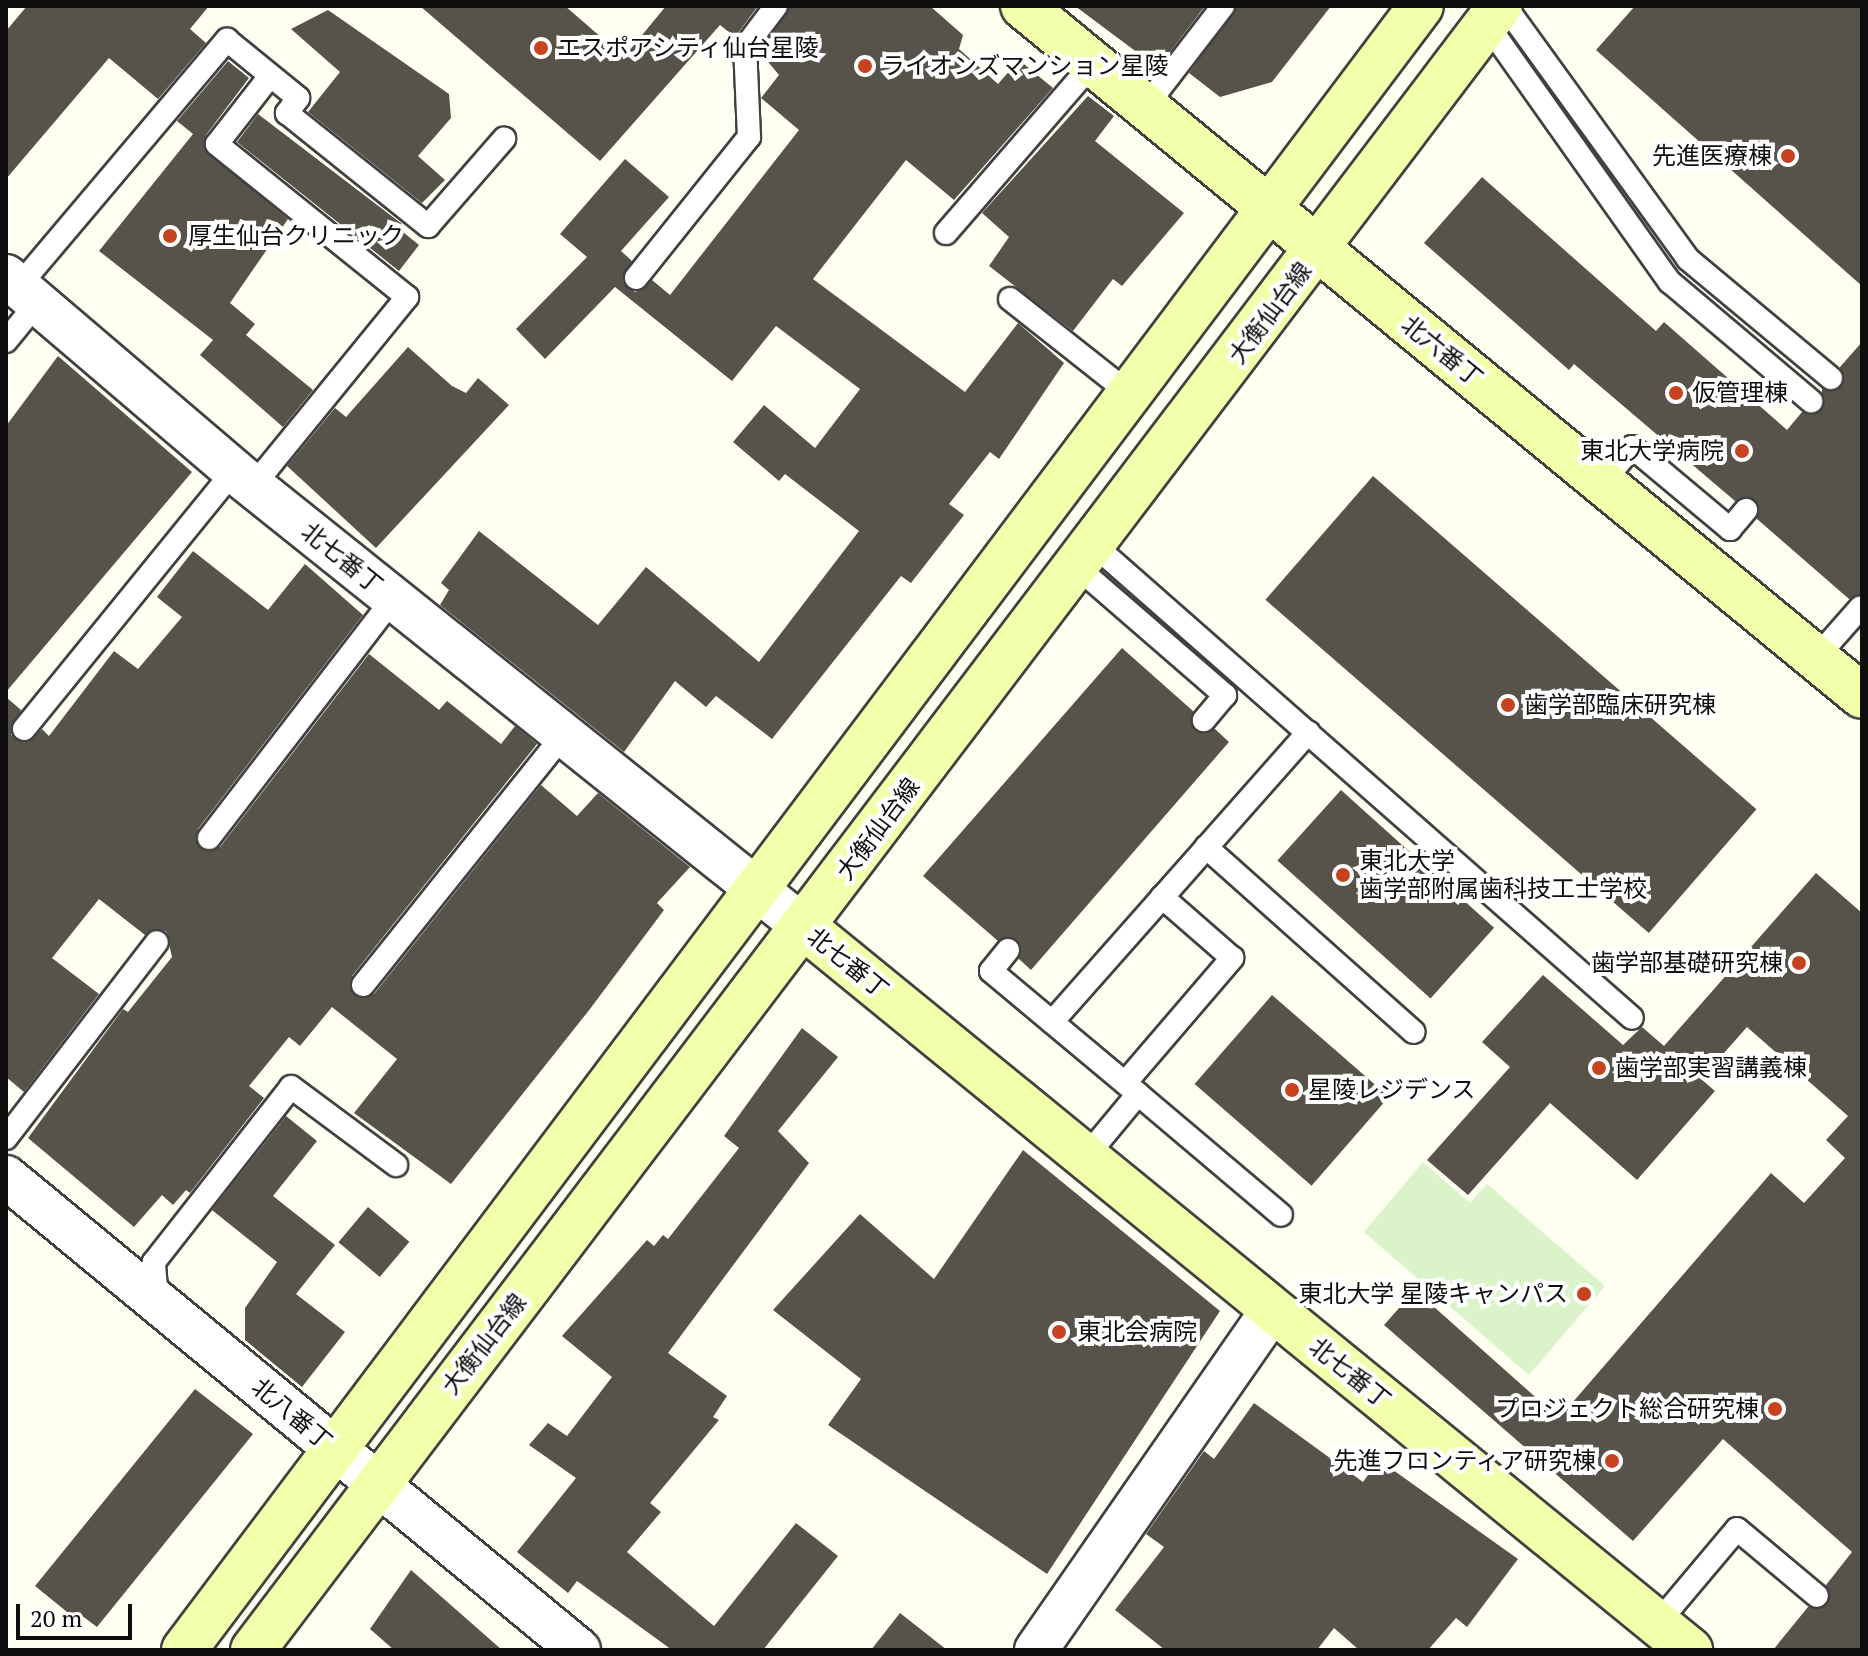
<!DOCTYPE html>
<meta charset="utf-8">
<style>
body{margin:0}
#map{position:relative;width:1868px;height:1656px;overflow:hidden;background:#fefff0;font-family:"PT Serif","Noto Sans JP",serif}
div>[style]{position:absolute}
.pitch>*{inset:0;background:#daf3c9}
.building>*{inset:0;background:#58534a;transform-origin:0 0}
.roads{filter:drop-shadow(2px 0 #414141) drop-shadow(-2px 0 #414141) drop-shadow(0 2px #414141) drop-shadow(0 -2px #414141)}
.lane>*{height:22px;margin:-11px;padding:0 11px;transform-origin:11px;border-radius:11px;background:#fff}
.street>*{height:42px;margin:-21px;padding:0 21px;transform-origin:21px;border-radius:21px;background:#fff}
.secondary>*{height:44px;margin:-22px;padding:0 22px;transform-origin:22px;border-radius:22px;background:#f2ffab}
.dots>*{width:22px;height:22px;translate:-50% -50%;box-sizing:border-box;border:4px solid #fff;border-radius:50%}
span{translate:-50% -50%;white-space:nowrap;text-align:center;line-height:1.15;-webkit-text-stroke:8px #fff;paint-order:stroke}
.poi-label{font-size:24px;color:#0e0e0e}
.left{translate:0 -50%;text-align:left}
.right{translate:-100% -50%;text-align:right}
.street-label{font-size:24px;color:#0e0e0e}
.frame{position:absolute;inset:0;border:8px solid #0e0e0e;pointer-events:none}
.scale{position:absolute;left:16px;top:1604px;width:116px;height:36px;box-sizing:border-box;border:4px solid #0e0e0e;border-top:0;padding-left:10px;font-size:24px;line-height:28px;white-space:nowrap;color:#0e0e0e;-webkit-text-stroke:6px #fff;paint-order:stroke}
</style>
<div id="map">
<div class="pitch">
<i style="clip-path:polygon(1423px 1162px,1470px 1203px,1487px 1184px,1605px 1286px,1529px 1375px,1364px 1232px)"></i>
</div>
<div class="building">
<i style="clip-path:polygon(27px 6px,209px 6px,190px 29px,206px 43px,158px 99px,109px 58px,6px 179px,6px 31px)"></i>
<i style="clip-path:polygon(420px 6px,565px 6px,624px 57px,666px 6px,758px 6px,735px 37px,720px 25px,600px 161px)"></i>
<i style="clip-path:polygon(790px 6px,930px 6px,963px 35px,959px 49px,998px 84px,1019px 60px,1053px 88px,954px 200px,906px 160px,813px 279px,965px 392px,1018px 323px,1064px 363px,999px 459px,990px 452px,949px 504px,964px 515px,911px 583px,901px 576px,772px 739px,716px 696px,706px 707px,675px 681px,624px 752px,440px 605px,449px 590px,441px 583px,479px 531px,598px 625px,646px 567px,759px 662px,859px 531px,785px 474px,779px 481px,733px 442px,764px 405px,815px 448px,860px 389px,776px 326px,732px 381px,615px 287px,545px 359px,516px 329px,587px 257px,560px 234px,625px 159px,669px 197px,621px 251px,632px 261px,623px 282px,635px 292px,652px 280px,670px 295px,799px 130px,761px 98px,779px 75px,759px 51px)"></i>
<i style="clip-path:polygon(1075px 6px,1205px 6px,1158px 68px)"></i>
<i style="clip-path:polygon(1237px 6px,1331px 6px,1272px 82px,1220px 97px,1189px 73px)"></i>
<i style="clip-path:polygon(1635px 6px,1862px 6px,1862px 286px,1596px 50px)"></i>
<i style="clip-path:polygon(328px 10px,449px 94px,451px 118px,418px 156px,445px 180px,422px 203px,308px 112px,340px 72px,291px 29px)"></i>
<i style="clip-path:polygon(228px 61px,249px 78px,206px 135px,204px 148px,288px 219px,230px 303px,255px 324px,246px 335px,313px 390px,283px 427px,200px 355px,213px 340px,99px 251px,193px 134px,177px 121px)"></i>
<i style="clip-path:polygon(1088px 96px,1114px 116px,1095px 141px,1184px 213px,1122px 286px,1113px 279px,1073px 331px,989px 266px,1009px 237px,982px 213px)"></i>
<i style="clip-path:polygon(258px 114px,402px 224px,398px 228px,419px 245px,399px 271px,237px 142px)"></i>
<i style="clip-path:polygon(1482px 177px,1656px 331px,1664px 322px,1787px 430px,1802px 412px,1821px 411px,1822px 388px,1841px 387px,1840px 367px,1862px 342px,1862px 594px,1849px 599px,1757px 519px,1754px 499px,1735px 501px,1574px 364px,1569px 370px,1424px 243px)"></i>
<i style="clip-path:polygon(408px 347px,452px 386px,466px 393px,478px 378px,509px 405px,376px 548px,287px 466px,335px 408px,346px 417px)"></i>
<i style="clip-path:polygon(58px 356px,192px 472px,6px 692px,6px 426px)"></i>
<i style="left:1373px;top:476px;width:508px;height:164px;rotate:41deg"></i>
<i style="clip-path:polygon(193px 551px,268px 610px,305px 564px,363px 615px,198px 829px,201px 849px,220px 847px,369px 654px,439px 710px,447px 701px,501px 744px,515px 726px,537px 744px,352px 976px,355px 996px,374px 994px,541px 785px,577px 816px,598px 793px,690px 867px,657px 903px,664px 910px,590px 1009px,451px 1184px,354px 1113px,397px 1059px,332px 1007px,300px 1046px,289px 1037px,249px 1086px,264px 1098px,190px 1193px,186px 1190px,173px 1205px,162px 1195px,134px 1227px,28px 1138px,123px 1009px,128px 1012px,172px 957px,166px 931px,145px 935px,99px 899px,52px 958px,99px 994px,24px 1092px,6px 1077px,6px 697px,21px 710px,11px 735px,28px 742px,42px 729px,49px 736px,114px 651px,138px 669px,182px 617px,157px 597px)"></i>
<i style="clip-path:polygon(1122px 648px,1193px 711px,1194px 730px,1215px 729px,1229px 742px,1031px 970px,1019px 959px,1017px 940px,998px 941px,923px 876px)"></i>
<i style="left:1341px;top:790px;width:206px;height:95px;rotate:42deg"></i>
<i style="clip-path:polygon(1816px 873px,1862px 913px,1862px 1650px,1773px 1650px,1808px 1607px,1828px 1604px,1826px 1585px,1852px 1552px,1723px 1439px,1633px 1541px,1384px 1325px,1415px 1290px,1559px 1418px,1771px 1173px,1804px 1203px,1845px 1158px,1826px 1140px,1848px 1116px,1747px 1027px,1701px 1079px,1715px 1091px,1637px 1180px,1550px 1103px,1468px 1195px,1427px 1160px,1510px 1067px,1482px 1042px,1543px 975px,1623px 1045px,1642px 1027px,1664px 1046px)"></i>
<i style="left:1272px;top:995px;width:155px;height:118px;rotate:41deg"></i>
<i style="clip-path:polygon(802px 1028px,838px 1057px,778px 1131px,809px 1163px,668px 1353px,727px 1396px,713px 1417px,719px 1420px,650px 1503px,661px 1512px,627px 1552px,714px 1626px,796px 1523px,838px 1556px,763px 1650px,672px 1650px,577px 1581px,568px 1593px,517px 1552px,576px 1478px,529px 1445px,548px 1423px,567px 1436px,612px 1377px,562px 1336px,647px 1240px,654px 1246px,663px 1235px,668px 1239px,739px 1148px,724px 1136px)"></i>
<i style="clip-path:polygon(286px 1116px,317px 1141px,273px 1196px,335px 1245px,296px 1294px,345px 1332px,302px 1387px,245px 1340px,245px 1308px,277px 1262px,212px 1210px)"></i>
<i style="clip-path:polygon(1023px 1150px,1220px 1311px,1047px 1574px,828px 1425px,861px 1379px,773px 1310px,860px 1214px,934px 1279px)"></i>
<i style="left:368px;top:1207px;width:54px;height:46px;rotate:40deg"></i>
<i style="clip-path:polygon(195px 1389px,253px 1434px,97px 1627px,81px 1615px,77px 1620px,35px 1586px)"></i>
<i style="clip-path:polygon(1254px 1403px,1363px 1482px,1379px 1460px,1518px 1559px,1467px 1627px,1456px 1618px,1428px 1650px,1359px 1650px,1334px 1628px,1317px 1650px,1165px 1650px,1115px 1610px,1164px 1547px,1146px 1534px,1204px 1451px,1214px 1459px)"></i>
<i style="clip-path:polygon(411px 1570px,502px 1650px,394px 1650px,370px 1629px)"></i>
<i style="clip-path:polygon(900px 1613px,947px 1650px,871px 1650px)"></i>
</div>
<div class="roads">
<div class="lane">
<i style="left:1505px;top:6px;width:312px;rotate:54.1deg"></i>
<i style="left:1688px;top:259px;width:186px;rotate:39.8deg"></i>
<i style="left:1487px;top:24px;width:316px;rotate:54.7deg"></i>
<i style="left:1670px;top:282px;width:185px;rotate:40.2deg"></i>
<i style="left:1146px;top:106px;width:126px;rotate:-52.4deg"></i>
<i style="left:946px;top:233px;width:225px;rotate:-49.1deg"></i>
<i style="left:636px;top:278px;width:181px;rotate:-51.3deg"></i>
<i style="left:749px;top:137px;width:90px;rotate:-92.5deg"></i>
<i style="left:745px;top:47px;width:51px;rotate:-52.9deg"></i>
<i style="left:18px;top:287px;width:324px;rotate:-49.8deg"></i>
<i style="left:227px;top:40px;width:92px;rotate:39.2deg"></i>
<i style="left:298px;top:98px;width:19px;rotate:126deg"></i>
<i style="left:287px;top:113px;width:181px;rotate:38.7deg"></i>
<i style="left:428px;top:226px;width:116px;rotate:-48.9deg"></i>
<i style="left:1010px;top:299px;width:152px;rotate:38.3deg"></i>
<i style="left:6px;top:341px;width:49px;rotate:-50.8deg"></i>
<i style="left:1602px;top:483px;width:47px;rotate:-50.2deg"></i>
<i style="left:1632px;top:447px;width:128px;rotate:39.9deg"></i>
<i style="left:1730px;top:529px;width:25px;rotate:-50deg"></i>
<i style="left:253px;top:486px;width:244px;rotate:-50.8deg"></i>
<i style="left:407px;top:297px;width:244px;rotate:-141.2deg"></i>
<i style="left:217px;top:144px;width:86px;rotate:-52.1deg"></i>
<i style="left:1094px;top:545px;width:716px;rotate:41.32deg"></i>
<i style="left:1077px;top:567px;width:196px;rotate:40.9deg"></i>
<i style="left:1225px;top:695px;width:33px;rotate:130deg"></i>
<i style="left:1816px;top:658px;width:67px;rotate:-48.7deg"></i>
<i style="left:24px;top:729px;width:333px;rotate:-50.9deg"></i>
<i style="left:209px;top:838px;width:302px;rotate:-52.4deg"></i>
<i style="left:1206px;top:847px;width:278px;rotate:41.7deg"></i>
<i style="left:1008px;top:950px;width:27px;rotate:129deg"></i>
<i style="left:991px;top:971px;width:192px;rotate:39.9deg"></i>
<i style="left:1138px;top:1094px;width:85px;rotate:129.7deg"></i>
<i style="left:363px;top:985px;width:320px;rotate:-51.3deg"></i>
<i style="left:1052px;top:1022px;width:387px;rotate:-48.5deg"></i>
<i style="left:1125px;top:1083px;width:165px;rotate:-49.4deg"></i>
<i style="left:1232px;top:958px;width:93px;rotate:-138.9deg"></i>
<i style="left:1138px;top:1094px;width:187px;rotate:40.2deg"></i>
<i style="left:6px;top:1138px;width:247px;rotate:-52.4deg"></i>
<i style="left:157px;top:1299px;width:37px;rotate:-95deg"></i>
<i style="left:154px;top:1262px;width:222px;rotate:-51.9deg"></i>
<i style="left:291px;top:1087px;width:131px;rotate:36.6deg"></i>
<i style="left:1657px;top:1624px;width:124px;rotate:-49.9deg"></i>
<i style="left:1737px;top:1529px;width:104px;rotate:39.9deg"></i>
</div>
<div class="street">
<i style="left:6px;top:276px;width:300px;rotate:40.5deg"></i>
<i style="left:234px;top:471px;width:730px;rotate:38.66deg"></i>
<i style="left:6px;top:1177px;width:743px;rotate:39.54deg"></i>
<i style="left:1036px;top:1650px;width:414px;rotate:-55.2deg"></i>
</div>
<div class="secondary">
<i style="left:1023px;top:6px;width:1086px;rotate:39.43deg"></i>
<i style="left:804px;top:927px;width:1144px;rotate:39.22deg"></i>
<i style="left:184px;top:1650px;width:2057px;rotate:-53.04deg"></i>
<i style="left:253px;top:1650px;width:2063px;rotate:-52.82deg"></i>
</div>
</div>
<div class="dots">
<i style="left:541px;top:48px;background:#c7421e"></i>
<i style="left:865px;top:66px;background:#c7421e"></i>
<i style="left:1788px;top:156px;background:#c7421e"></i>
<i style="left:170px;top:236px;background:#c7421e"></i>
<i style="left:1676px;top:393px;background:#c7421e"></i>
<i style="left:1742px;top:451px;background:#c7421e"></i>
<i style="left:1508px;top:705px;background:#c7421e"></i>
<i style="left:1343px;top:875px;background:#c7421e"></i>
<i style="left:1799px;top:963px;background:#c7421e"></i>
<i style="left:1599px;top:1068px;background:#c7421e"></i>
<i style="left:1292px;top:1090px;background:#c7421e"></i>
<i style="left:1584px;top:1294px;background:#c7421e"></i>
<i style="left:1059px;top:1332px;background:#c7421e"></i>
<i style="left:1775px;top:1409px;background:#c7421e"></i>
<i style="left:1612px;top:1461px;background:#c7421e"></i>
</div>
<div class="poi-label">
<span class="left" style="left:557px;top:48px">エスポアシティ仙台星陵</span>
<span class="left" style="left:881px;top:66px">ライオンズマンション星陵</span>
<span class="right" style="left:1772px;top:156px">先進医療棟</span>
<span class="left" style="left:188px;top:236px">厚生仙台クリニック</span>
<span class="left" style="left:1692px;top:393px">仮管理棟</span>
<span class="right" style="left:1724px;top:451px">東北大学病院</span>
<span class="left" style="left:1524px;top:705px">歯学部臨床研究棟</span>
<span class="left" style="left:1359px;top:875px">東北大学<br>歯学部附属歯科技工士学校</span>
<span class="right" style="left:1783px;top:963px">歯学部基礎研究棟</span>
<span class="left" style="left:1615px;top:1068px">歯学部実習講義棟</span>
<span class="left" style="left:1308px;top:1090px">星陵レジデンス</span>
<span class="right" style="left:1568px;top:1294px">東北大学 星陵キャンパス</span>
<span class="left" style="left:1077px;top:1332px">東北会病院</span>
<span class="right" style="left:1759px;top:1409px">プロジェクト総合研究棟</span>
<span class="right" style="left:1596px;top:1461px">先進フロンティア研究棟</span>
</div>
<div class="street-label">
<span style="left:1270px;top:313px;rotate:-53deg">大衡仙台線</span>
<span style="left:1442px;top:351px;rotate:39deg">北六番丁</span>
<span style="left:342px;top:558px;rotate:39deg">北七番丁</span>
<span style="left:878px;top:829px;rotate:-53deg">大衡仙台線</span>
<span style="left:848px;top:963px;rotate:39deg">北七番丁</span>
<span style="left:484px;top:1344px;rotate:-52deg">大衡仙台線</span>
<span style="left:1350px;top:1373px;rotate:39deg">北七番丁</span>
<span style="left:292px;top:1414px;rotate:40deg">北八番丁</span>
</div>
<div class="frame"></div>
<div class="scale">20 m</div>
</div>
